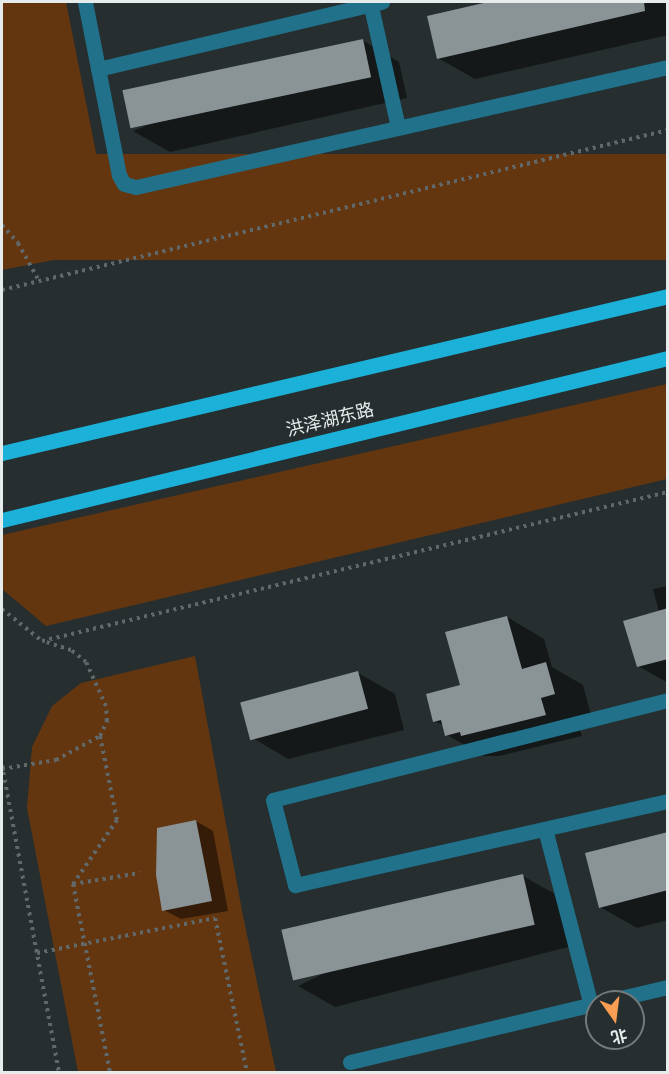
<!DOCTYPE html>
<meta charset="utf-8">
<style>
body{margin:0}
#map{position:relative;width:669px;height:1074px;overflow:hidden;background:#262e30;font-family:"Space Grotesk","Noto Sans SC",sans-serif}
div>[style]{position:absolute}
.green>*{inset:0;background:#633610;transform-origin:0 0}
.shadow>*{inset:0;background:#0007}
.building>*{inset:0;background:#8a9396;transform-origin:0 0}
.path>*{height:4px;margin-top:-2px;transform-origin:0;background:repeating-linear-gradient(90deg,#61686a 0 3px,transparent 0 7.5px)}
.service>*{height:15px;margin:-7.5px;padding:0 7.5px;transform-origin:7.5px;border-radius:7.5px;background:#207189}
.primary>*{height:15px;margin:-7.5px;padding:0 7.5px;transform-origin:7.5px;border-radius:7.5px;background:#1bb1d9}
span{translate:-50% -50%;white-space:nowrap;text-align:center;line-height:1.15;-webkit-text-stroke:6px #262e30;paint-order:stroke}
.street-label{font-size:18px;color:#e6ebec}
.frame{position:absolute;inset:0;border:3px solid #e6ebec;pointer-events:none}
.north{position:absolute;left:585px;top:990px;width:60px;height:60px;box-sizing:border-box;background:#262e30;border:2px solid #737a7b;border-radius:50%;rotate:166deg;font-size:16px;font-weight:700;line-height:24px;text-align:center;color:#e6ebec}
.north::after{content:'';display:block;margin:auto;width:21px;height:27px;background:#fc9d53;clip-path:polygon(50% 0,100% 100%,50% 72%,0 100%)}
</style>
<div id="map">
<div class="green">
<i style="clip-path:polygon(2px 2px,66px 2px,115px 248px,2px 270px)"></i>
<i style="left:667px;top:154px;width:106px;height:684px;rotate:90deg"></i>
<i style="clip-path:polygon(667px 384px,667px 479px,46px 626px,2px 589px,2px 535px)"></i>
<i style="clip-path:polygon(195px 656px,243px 916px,276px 1072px,78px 1072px,27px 808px,32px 747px,52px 706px,81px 683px)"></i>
</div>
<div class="shadow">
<i style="clip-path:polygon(495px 2px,668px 2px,668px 35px,475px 79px,438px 58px,428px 17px)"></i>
<i style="clip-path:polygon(362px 40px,399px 62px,407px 98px,170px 152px,133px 131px)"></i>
<i style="clip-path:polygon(668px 586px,668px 683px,638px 666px,659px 612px,653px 589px)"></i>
<i style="clip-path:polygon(507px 617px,544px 639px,552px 667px,583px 685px,591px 715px,577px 719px,582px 736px,499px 756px,484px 756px,447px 735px,445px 726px,435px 721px)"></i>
<i style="clip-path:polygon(358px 673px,395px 694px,404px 730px,288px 759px,251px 737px)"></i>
<i style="clip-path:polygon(196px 821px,213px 831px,228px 911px,181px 919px,164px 910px)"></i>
<i style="clip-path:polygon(668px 834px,668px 920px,637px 928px,600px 907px)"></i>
<i style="clip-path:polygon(523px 876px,560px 897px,572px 946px,335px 1007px,298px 986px)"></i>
</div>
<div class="building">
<i style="clip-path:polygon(488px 2px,644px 2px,645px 11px,437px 59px,427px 16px)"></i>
<i style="left:363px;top:39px;width:39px;height:246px;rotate:78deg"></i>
<i style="clip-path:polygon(668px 608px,668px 659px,637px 667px,623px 621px)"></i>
<i style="clip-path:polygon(507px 616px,522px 669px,546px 662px,555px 694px,541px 698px,546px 715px,461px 736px,460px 732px,445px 736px,441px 720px,433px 722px,426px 694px,460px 685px,445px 632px)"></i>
<i style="left:358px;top:671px;width:39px;height:122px;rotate:75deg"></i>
<i style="clip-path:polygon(196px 820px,212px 901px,162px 911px,156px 875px,157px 828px)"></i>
<i style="clip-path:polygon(668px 832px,668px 890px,599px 908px,585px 853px)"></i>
<i style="left:523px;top:874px;width:52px;height:248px;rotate:77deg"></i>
</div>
<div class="path">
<i style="left:2px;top:225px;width:24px;rotate:48deg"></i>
<i style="left:18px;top:243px;width:43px;rotate:61.1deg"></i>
<i style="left:2px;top:290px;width:685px;rotate:-13.51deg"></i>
<i style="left:2px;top:609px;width:51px;rotate:38.7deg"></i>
<i style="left:42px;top:641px;width:643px;rotate:-13.39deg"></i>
<i style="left:100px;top:736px;width:86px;rotate:78.6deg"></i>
<i style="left:117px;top:820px;width:78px;rotate:124.5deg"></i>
<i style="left:73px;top:884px;width:192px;rotate:78.9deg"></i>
<i style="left:2px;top:765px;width:312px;rotate:79.5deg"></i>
<i style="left:2px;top:769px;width:55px;rotate:-9.5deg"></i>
<i style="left:56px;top:760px;width:50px;rotate:-28.6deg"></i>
<i style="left:100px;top:736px;width:17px;rotate:-65deg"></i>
<i style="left:107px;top:721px;width:15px;rotate:-94deg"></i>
<i style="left:106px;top:706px;width:48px;rotate:-114.4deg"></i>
<i style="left:86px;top:662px;width:19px;rotate:-141deg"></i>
<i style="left:71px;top:650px;width:29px;rotate:-162deg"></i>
<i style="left:73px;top:884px;width:68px;rotate:-9.3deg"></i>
<i style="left:37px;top:953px;width:181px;rotate:-11.1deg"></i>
<i style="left:215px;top:918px;width:157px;rotate:78.3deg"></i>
</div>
<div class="service">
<i style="left:85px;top:2px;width:176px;rotate:78.9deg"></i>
<i style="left:119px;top:175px;width:10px;rotate:61deg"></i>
<i style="left:124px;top:184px;width:12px;rotate:14deg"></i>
<i style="left:136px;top:187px;width:545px;rotate:-12.71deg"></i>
<i style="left:370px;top:2px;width:128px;rotate:77.4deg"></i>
<i style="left:98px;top:69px;width:292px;rotate:-13.3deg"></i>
<i style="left:668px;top:700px;width:407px;rotate:165.8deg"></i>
<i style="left:273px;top:800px;width:88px;rotate:75.5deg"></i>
<i style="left:295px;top:885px;width:382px;rotate:-12.7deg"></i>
<i style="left:545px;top:829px;width:182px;rotate:75.4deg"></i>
<i style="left:603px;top:1002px;width:67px;rotate:-13deg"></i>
<i style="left:350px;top:1062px;width:254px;rotate:-13.4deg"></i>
</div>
<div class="primary">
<i style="left:2px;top:453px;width:684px;rotate:-13.26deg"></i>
<i style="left:2px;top:520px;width:685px;rotate:-13.67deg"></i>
</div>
<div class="street-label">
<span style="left:330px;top:420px;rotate:-14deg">洪泽湖东路</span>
</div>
<div class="frame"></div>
<div class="north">北</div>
</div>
